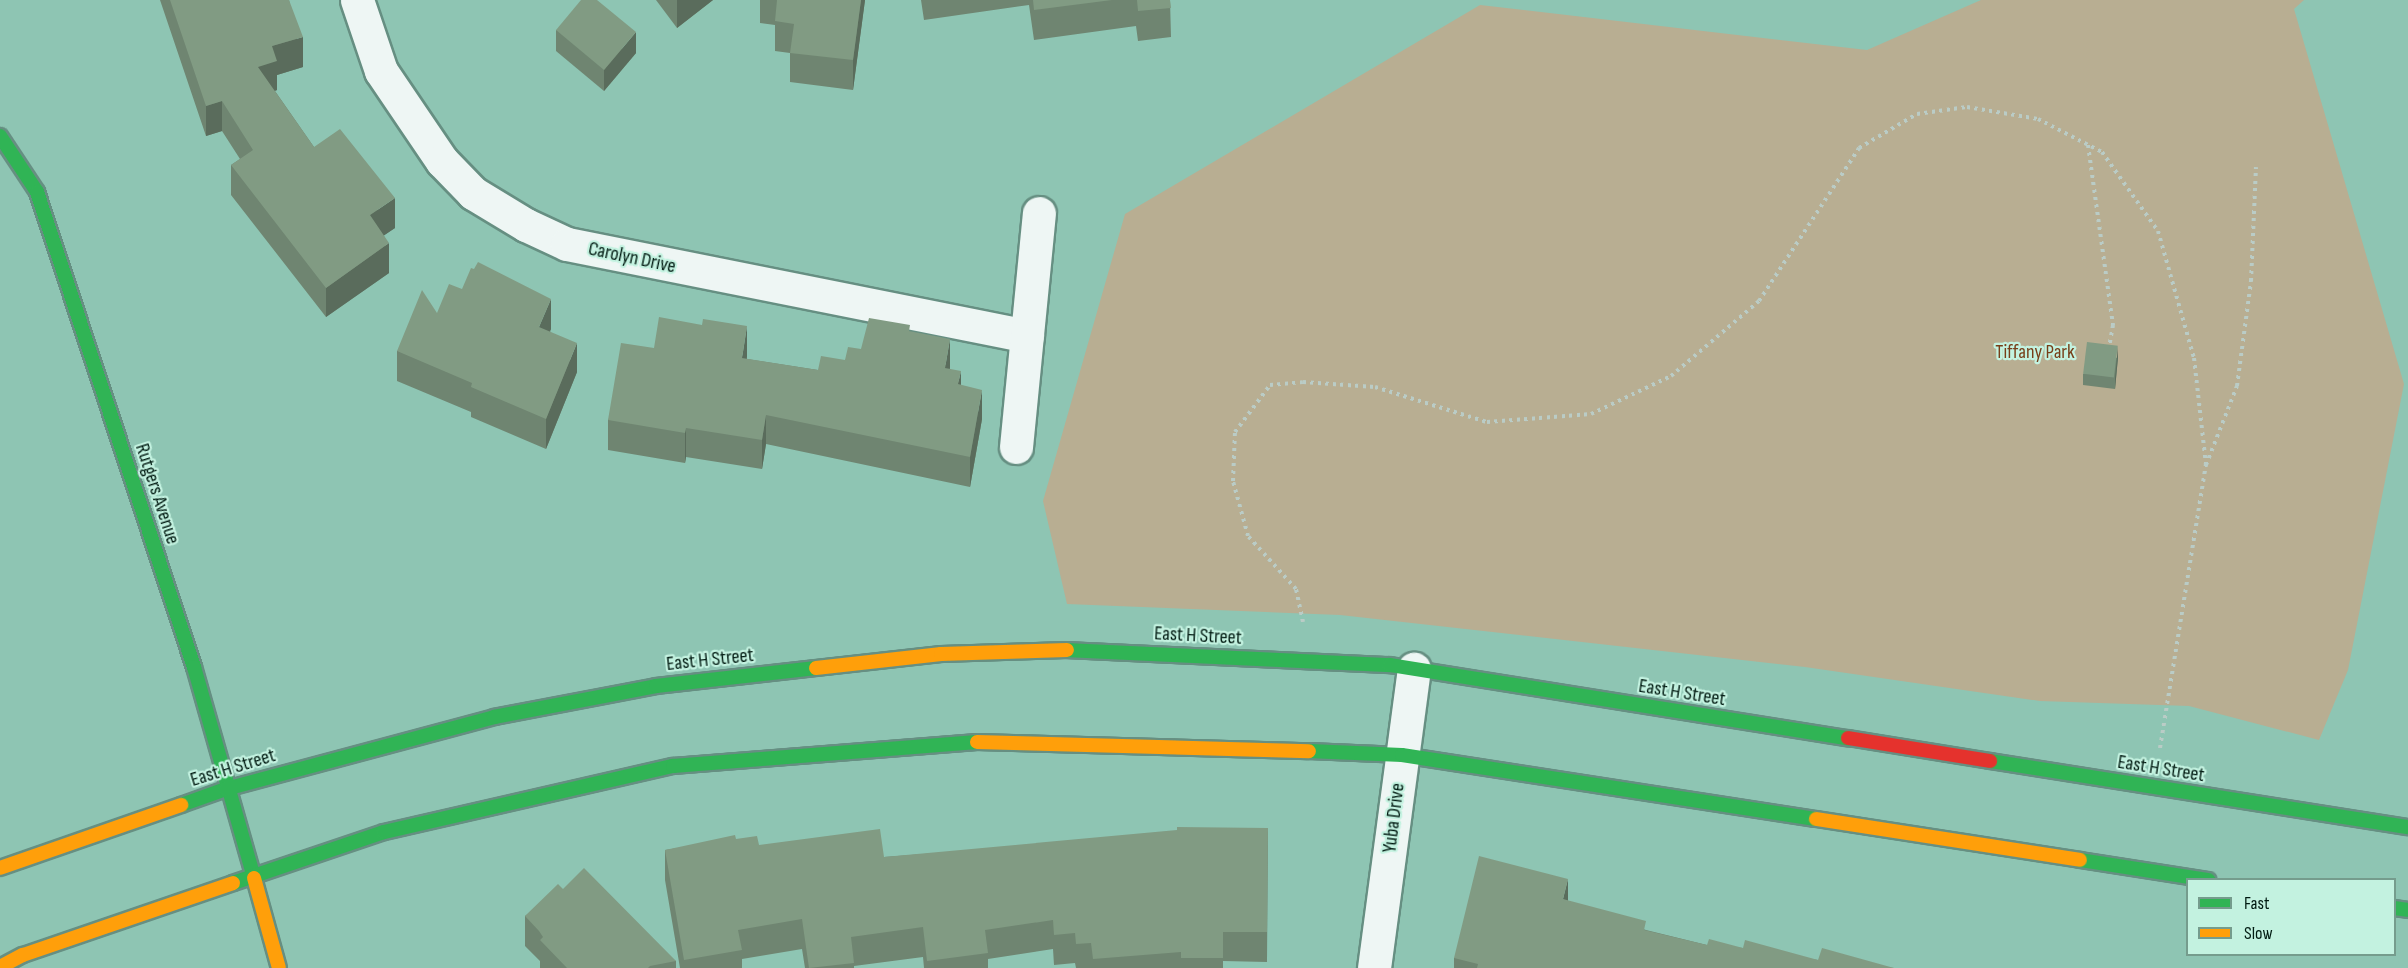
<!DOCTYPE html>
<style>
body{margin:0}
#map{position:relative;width:2408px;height:968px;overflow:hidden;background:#8ec5b3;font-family:"Sofia Sans Condensed",sans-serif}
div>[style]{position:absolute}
.green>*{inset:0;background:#b8ae92}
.path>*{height:4px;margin-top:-2px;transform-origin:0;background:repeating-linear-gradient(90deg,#baccc6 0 3px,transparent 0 7.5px)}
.roads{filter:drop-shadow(2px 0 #668f82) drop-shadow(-2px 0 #668f82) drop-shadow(0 2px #668f82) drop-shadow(0 -2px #668f82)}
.street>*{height:33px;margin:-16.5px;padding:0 16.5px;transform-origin:16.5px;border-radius:16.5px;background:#eef6f4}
.fast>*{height:14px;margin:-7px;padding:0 7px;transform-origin:7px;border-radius:7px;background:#30b455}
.slow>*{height:14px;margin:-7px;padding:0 7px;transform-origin:7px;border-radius:7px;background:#ff9f0a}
.jam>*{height:14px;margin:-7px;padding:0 7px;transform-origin:7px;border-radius:7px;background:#e5322d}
.wall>*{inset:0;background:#6f8571}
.shaded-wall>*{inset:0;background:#5a6c5c}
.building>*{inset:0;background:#819b83;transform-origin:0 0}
span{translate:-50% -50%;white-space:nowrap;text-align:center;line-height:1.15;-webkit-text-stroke:4.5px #c3f2e0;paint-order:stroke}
.street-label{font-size:20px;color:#001a11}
.park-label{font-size:20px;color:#773e18}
.legend{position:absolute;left:2186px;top:878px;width:210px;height:78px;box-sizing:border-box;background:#c3f2e0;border:2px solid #759c8d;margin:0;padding:8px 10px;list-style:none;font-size:18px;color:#001a11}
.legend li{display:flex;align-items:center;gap:12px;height:30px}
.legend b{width:30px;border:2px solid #759c8d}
</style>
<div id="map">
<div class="green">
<i style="clip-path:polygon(1981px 0,2304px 0,2294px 9px,2404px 384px,2348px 670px,2319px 740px,2189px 706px,2040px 701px,1805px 667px,1340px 615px,1067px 604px,1043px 501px,1125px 214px,1480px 5px,1867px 50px)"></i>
</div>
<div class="path">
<i style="left:2088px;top:145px;width:182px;rotate:82.1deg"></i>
<i style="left:2113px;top:325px;width:23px;rotate:100deg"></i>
<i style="left:1303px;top:622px;width:34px;rotate:-102deg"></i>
<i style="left:1296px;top:589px;width:72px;rotate:-132.2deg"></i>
<i style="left:1248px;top:536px;width:57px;rotate:-105.3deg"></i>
<i style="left:1233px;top:481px;width:49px;rotate:-87.7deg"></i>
<i style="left:1235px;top:432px;width:59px;rotate:-53.3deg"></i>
<i style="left:1270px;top:385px;width:33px;rotate:-5deg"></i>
<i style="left:1303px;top:382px;width:72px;rotate:4deg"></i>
<i style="left:1375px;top:387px;width:117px;rotate:17.4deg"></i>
<i style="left:1487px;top:422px;width:104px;rotate:-4.4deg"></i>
<i style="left:1591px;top:414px;width:89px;rotate:-25.4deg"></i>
<i style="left:1671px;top:376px;width:116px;rotate:-40.4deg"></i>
<i style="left:1759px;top:301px;width:183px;rotate:-56.8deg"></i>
<i style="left:1859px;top:148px;width:67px;rotate:-30.4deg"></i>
<i style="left:1917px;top:114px;width:50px;rotate:-8deg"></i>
<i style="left:1967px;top:107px;width:72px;rotate:9.6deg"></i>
<i style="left:2038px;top:119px;width:72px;rotate:27.3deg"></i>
<i style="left:2102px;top:152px;width:97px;rotate:54.7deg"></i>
<i style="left:2158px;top:231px;width:132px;rotate:74.2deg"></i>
<i style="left:2194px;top:358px;width:108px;rotate:83.6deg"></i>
<i style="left:2160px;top:748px;width:287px;rotate:-80.8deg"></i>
<i style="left:2206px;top:465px;width:85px;rotate:-68.6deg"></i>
<i style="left:2237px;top:386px;width:106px;rotate:-82.4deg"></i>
<i style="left:2251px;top:281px;width:114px;rotate:-87.5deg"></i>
</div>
<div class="roads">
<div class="street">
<i style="left:357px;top:0;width:75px;rotate:71.3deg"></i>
<i style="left:381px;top:71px;width:109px;rotate:55.9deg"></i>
<i style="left:442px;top:161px;width:45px;rotate:45.9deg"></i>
<i style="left:473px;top:193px;width:62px;rotate:31.1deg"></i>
<i style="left:526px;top:225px;width:45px;rotate:24.9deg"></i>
<i style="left:567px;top:244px;width:469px;rotate:11.3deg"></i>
<i style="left:1016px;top:447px;width:235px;rotate:-84.4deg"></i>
<i style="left:1374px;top:968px;width:302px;rotate:-82.4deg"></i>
</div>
<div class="fast">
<i style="left:0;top:136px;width:67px;rotate:56.5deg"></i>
<i style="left:37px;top:192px;width:500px;rotate:71.71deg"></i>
<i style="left:194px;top:667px;width:219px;rotate:74.1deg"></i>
<i style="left:1067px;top:650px;width:323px;rotate:2.7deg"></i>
<i style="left:1390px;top:665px;width:464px;rotate:9.1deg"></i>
<i style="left:1309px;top:751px;width:93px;rotate:2.5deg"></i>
<i style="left:1402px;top:755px;width:419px;rotate:8.8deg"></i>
<i style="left:1990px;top:761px;width:423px;rotate:9deg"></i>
<i style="left:181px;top:805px;width:48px;rotate:-19.6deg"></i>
<i style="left:226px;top:789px;width:278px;rotate:-15deg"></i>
<i style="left:494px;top:717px;width:165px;rotate:-10.8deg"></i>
<i style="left:656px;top:686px;width:161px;rotate:-6.4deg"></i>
<i style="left:2080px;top:860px;width:130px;rotate:8.9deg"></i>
<i style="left:233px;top:883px;width:159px;rotate:-18.7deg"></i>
<i style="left:384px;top:832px;width:296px;rotate:-12.9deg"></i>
<i style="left:673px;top:766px;width:305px;rotate:-4.5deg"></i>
<i style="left:2394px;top:908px;width:14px;rotate:8deg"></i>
</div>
<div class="slow">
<i style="left:816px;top:668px;width:126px;rotate:-6.4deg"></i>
<i style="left:941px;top:654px;width:126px;rotate:-1.8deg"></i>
<i style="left:977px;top:742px;width:332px;rotate:1.6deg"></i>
<i style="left:1816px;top:819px;width:267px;rotate:8.8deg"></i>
<i style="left:0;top:868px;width:192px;rotate:-19.2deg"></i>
<i style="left:254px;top:878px;width:93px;rotate:74.5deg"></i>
<i style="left:0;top:967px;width:26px;rotate:-28deg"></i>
<i style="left:23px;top:955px;width:222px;rotate:-18.9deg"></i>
</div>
<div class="jam">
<i style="left:1848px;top:738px;width:144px;rotate:9.2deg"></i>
</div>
</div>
<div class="wall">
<i style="clip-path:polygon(160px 0,289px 0,303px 67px,277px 75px,277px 90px,275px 91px,314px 147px,395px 228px,384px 235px,389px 273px,326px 317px,231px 195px,231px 165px,240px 159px,222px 131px,206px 136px)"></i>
<i style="clip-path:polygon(656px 0,713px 0,677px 28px)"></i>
<i style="clip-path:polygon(760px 0,865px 0,853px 90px,790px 82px,790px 53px,775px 51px,775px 25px,760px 23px)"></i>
<i style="clip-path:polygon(921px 0,1170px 0,1171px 37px,1138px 41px,1136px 26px,1034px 40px,1029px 5px,924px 20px)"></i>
<i style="clip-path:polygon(556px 30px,636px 53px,604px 91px,556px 51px)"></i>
<i style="clip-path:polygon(551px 329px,550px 331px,577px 372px,546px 449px,471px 417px,471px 412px,397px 381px,397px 351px)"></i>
<i style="clip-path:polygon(910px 331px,950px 369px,961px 385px,982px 419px,970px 487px,766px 444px,762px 469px,686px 457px,685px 463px,608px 450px,608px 420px,654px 348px,747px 356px,747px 359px,818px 370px,845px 360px,861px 349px)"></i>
<i style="clip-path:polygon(2118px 357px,2115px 389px,2083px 385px,2083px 374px)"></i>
<i style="clip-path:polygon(1268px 828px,1267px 962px,1223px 961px,1223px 968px,1076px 968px,1075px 963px,1054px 965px,1053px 949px,988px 959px,988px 968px,924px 968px,923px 957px,854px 966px,854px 968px,805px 968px,802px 949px,742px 959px,742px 968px,680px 968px,665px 880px,665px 850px,736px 839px,759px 845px,884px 857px)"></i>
<i style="clip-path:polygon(563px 889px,676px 961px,676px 968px,540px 968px,540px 961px,525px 946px,525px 916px)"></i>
<i style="clip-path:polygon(1568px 901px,1646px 930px,1707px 945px,1743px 948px,1818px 960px,1894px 968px,1454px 968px,1454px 958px)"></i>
</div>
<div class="shaded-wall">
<i style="clip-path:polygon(677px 0,713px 0,677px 28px)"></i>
<i style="clip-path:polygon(861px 0,865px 0,853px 90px,853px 60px)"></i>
<i style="clip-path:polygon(636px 32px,636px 53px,604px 91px,604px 70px)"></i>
<i style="clip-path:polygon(303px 37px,303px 67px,277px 75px,277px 90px,258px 96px,258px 67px,272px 46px)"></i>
<i style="clip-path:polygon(222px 101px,222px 131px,206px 136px,206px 106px)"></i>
<i style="clip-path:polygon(395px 198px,395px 228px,370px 245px,370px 215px)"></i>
<i style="clip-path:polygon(389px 243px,389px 273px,326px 317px,326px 288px)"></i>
<i style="clip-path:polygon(551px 299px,551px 329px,539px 357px,539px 327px)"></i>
<i style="clip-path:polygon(747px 326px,747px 356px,742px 388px,742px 358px)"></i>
<i style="clip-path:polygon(950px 339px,950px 368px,945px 398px,945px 368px)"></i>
<i style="clip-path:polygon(577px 343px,577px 372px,546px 449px,546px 419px)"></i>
<i style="clip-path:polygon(2118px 346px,2118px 357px,2115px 389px,2115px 378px)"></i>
<i style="clip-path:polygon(961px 371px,961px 401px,958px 384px)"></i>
<i style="clip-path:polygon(982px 390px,982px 419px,970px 487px,970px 457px)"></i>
<i style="clip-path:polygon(766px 415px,766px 444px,762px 469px,762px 440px)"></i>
<i style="clip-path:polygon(686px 428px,686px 457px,685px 463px,685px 433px)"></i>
<i style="clip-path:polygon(1568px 879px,1568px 907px,1563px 899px)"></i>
</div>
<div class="building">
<i style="clip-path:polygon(170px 0,289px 0,303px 37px,272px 46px,277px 61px,258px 67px,314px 147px,340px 129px,395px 198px,370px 215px,389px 243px,326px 288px,231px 165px,253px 150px,222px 101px,206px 106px)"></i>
<i style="clip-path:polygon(581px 0,597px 0,636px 32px,604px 70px,556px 30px)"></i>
<i style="clip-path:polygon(777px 0,861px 0,853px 60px,790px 53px,794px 24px,775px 21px)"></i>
<i style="clip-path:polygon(1033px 0,1112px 0,1034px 10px)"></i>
<i style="clip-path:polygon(1137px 0,1170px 0,1171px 8px,1138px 11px)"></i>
<i style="clip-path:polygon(478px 262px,551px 299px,539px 327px,577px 343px,546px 419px,471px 387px,472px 383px,397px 351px,422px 290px,437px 313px,449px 284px,462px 289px,471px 268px,474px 269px)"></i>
<i style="clip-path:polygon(659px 317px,702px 325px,703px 319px,747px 326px,742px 358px,818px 370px,821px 356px,845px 360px,848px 347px,861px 349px,869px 318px,910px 325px,909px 331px,950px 339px,945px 368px,961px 371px,958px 384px,982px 390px,970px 457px,766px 415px,762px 440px,686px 428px,685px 433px,608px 420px,621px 343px,654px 348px)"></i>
<i style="left:2087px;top:342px;width:31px;height:32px;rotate:7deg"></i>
<i style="clip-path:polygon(1177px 827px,1268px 828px,1267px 932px,1223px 932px,1223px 958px,1181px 958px,1181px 952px,1093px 959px,1091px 943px,1076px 944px,1075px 933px,1054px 935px,1053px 920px,985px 930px,988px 953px,927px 961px,923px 927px,851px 937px,854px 963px,809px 968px,802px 919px,738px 930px,742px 950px,684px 960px,665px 850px,735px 835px,736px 839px,757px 836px,759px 845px,880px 829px,884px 857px,1177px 830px)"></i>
<i style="clip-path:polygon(1479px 856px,1568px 879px,1563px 899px,1646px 921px,1644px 930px,1707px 945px,1709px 939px,1743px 948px,1745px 940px,1818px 960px,1822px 948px,1894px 968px,1477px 968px,1478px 964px,1454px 958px)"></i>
<i style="clip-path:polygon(584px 868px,676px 961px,650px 966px,648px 968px,567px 968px,540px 940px,543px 937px,539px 931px,525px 916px,558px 884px,563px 889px)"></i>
</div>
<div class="street-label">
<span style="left:632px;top:258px;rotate:12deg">Carolyn Drive</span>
<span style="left:157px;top:494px;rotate:72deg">Rutgers Avenue</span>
<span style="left:1198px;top:636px;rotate:3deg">East H Street</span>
<span style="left:710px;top:660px;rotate:-6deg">East H Street</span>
<span style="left:1682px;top:693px;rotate:9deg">East H Street</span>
<span style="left:233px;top:768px;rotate:-17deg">East H Street</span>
<span style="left:2161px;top:769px;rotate:9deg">East H Street</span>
<span style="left:1394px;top:818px;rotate:-83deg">Yuba Drive</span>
</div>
<div class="park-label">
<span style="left:2035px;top:352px">Tiffany Park</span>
</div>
<ul class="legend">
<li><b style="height:8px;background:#30b455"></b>Fast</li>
<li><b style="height:8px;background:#ff9f0a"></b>Slow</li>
</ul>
</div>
